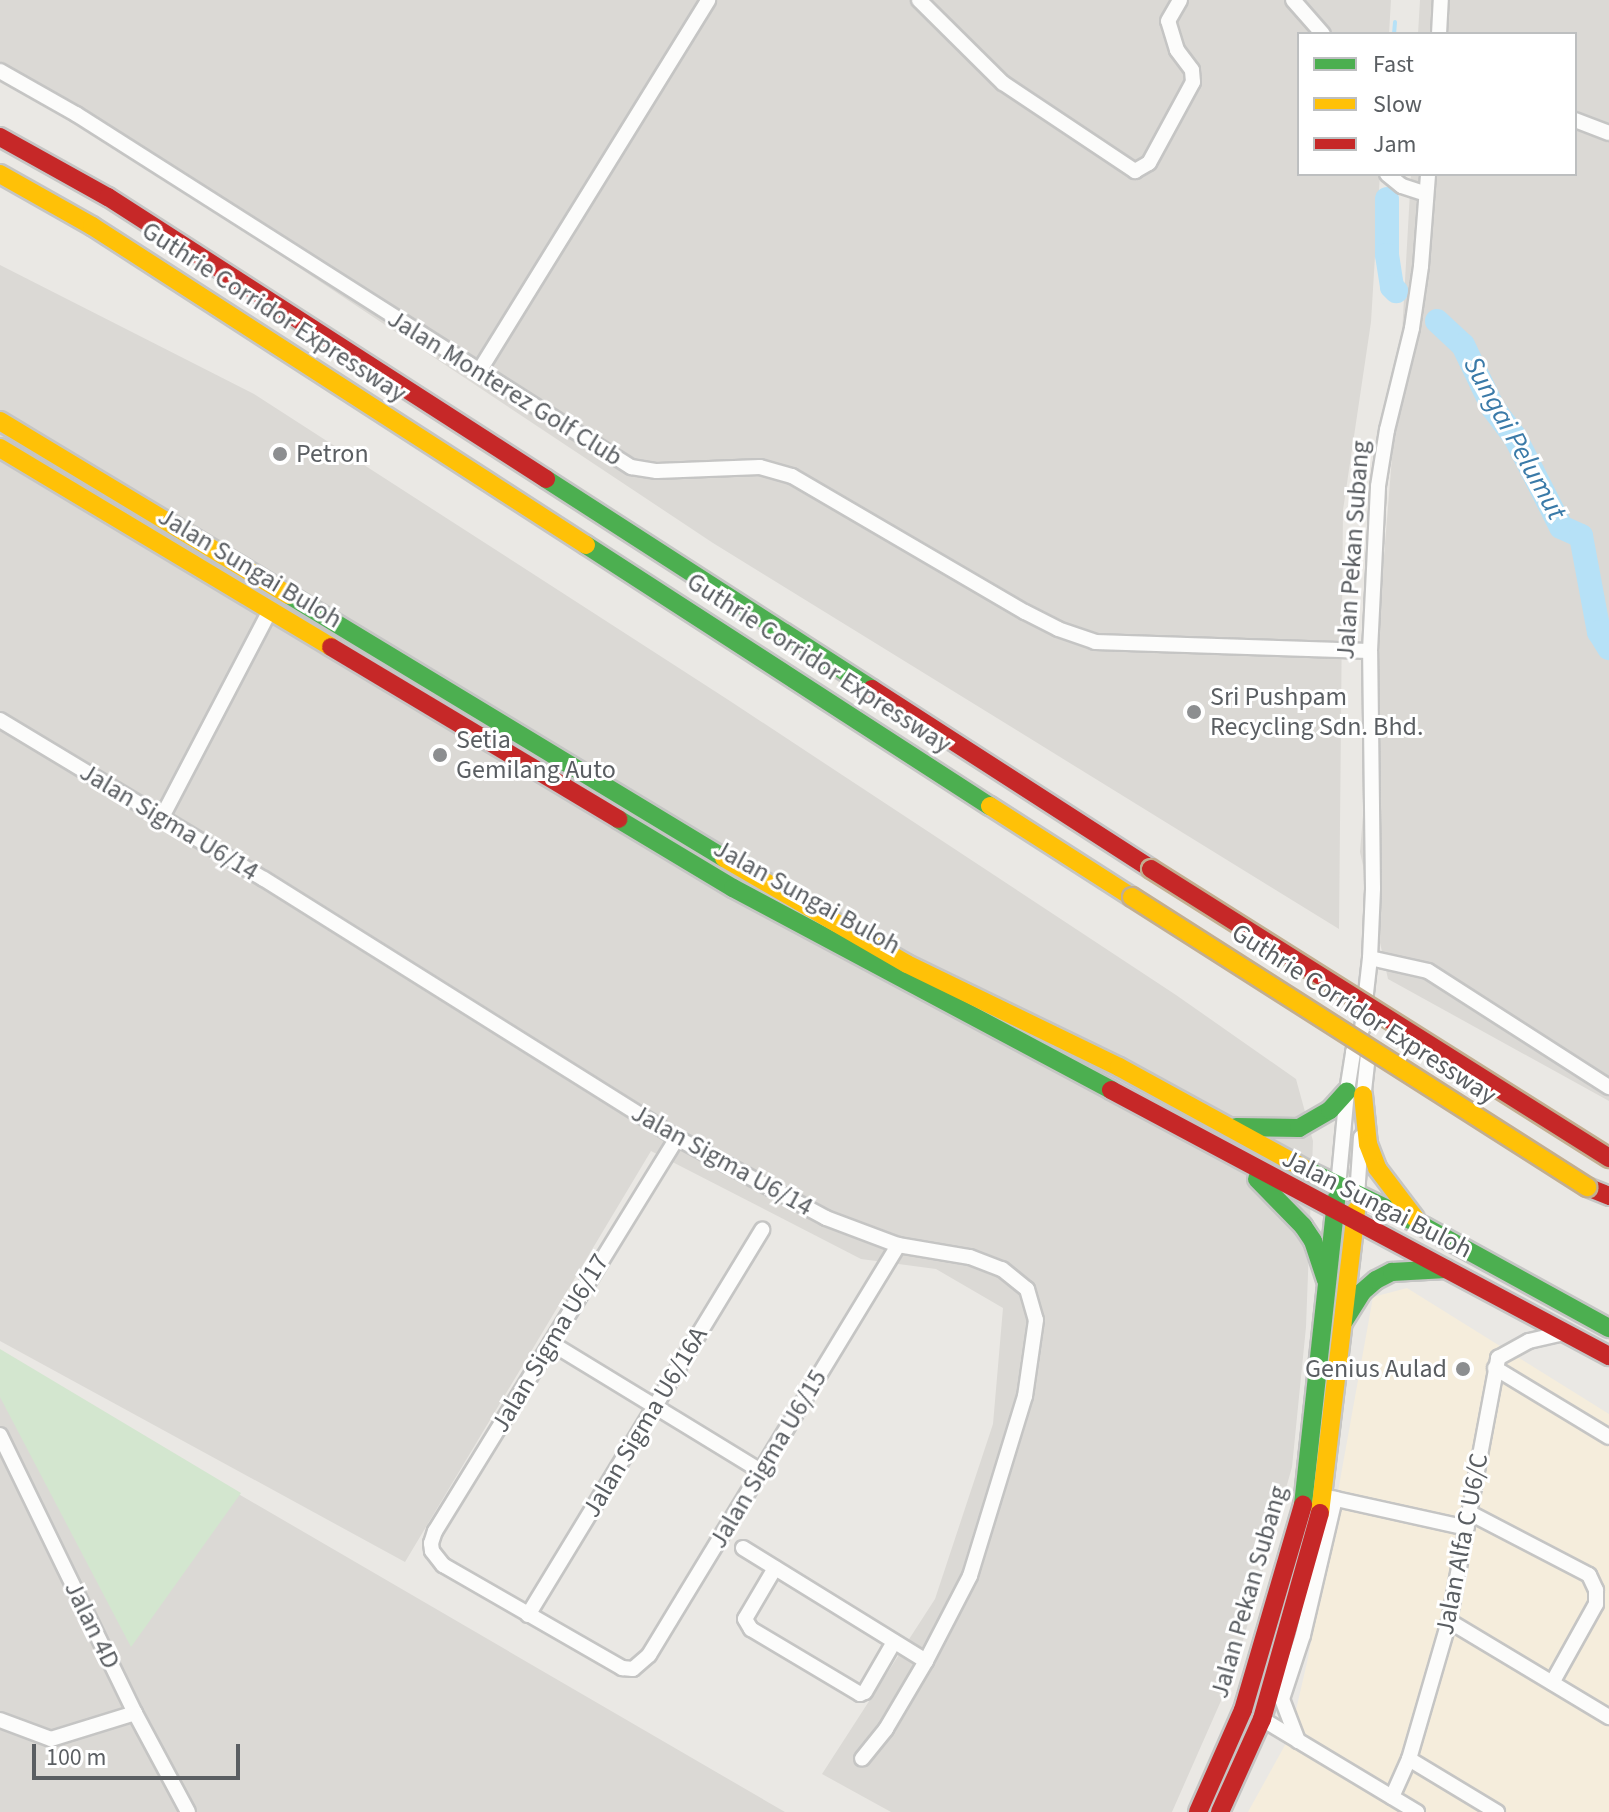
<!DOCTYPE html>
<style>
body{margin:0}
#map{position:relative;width:1609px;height:1812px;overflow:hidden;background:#eae8e4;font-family:"Source Sans 3",sans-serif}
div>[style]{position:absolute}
.commercial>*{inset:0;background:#f5eddc}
.industrial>*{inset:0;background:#dbd9d5}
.green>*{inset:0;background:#d3e6cf}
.stream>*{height:4px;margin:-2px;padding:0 2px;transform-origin:2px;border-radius:2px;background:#b6e1f7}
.river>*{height:24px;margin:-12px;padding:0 12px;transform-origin:12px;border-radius:12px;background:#b6e1f7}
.roads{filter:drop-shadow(2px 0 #c5c5c4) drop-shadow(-2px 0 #c5c5c4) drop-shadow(0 2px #c5c5c4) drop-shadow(0 -2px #c5c5c4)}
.street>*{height:14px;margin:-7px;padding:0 7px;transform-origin:7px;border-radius:7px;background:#fcfcfb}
.fast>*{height:18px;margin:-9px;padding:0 9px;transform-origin:9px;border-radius:9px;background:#4caf50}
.slow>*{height:18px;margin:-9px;padding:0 9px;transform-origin:9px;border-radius:9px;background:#ffc107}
.jam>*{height:18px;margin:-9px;padding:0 9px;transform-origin:9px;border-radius:9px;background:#c62828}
.bridges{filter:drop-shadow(2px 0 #c2ae91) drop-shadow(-2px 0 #c2ae91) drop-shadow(0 2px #c2ae91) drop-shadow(0 -2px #c2ae91)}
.slow-bridge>*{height:18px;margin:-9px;padding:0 9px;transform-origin:9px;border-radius:9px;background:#ffc107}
.jam-bridge>*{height:18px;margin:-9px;padding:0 9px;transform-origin:9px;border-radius:9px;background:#c62828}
.dots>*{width:22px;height:22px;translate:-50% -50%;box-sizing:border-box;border:4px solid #fff;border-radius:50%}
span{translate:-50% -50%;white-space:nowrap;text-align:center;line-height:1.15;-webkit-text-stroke:6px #fff;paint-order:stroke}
.street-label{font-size:26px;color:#5a5e62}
.poi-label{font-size:26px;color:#5a5e62}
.left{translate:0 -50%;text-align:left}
.right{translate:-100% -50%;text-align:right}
.water-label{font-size:28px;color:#3a7aa8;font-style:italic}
.legend{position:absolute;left:1297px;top:32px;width:280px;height:144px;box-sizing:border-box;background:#fff;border:2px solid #bdbfc0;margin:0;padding:10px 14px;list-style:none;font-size:24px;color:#5a5e62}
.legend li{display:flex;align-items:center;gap:16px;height:40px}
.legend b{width:40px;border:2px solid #bdbfc0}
.scale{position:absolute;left:32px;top:1744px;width:208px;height:36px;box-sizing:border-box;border:4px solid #5a5e62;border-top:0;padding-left:10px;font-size:24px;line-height:28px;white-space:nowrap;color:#5a5e62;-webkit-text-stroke:6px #fff;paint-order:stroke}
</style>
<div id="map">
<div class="commercial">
<i style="clip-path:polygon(1407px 1288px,1609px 1414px,1609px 1812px,1248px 1812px,1290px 1736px,1308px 1658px,1373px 1297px)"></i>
</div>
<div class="industrial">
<i style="clip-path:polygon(0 0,1391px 0,1389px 34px,1299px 34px,1299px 174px,1380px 174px,1371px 322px,1343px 510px,1339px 929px,713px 543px,44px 98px,0 77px)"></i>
<i style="clip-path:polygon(1420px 0,1609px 0,1609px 1101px,1388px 979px,1360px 852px,1402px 334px,1411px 174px,1575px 174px,1575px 34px,1418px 34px)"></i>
<i style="clip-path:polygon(0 265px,254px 394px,730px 701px,1176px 995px,1296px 1079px,1313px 1141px,1306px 1327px,1292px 1467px,1235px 1669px,1172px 1812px,891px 1812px,822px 1774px,935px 1599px,993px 1424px,1003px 1308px,936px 1269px,861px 1259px,651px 1151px,405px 1562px,0 1341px)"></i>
<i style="clip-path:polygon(0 1355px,551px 1676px,785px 1812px,0 1812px)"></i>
</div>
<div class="green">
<i style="clip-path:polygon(0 1349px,241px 1493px,131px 1647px,0 1397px)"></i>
</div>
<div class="stream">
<i style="left:1394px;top:34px;width:12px;rotate:-85deg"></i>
</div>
<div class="river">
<i style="left:1387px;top:199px;width:56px;rotate:90deg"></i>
<i style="left:1387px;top:255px;width:32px;rotate:81deg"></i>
<i style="left:1392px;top:287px;width:6px;rotate:45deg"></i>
<i style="left:1437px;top:321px;width:35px;rotate:43deg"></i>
<i style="left:1463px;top:345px;width:70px;rotate:64.5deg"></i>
<i style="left:1493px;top:408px;width:36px;rotate:53deg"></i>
<i style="left:1515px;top:437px;width:101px;rotate:62.9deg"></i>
<i style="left:1561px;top:527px;width:22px;rotate:24deg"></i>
<i style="left:1581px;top:536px;width:98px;rotate:79.4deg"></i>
<i style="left:1599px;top:632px;width:19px;rotate:58deg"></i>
</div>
<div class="roads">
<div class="street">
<i style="left:919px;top:0;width:118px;rotate:44.7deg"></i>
<i style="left:1003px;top:83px;width:159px;rotate:33.7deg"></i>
<i style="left:1135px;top:171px;width:16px;rotate:-30deg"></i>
<i style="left:1149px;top:163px;width:92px;rotate:-61.5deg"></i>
<i style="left:1193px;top:82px;width:12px;rotate:-95deg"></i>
<i style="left:1192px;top:70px;width:25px;rotate:-127deg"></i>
<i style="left:1177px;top:50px;width:30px;rotate:-107deg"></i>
<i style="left:1168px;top:21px;width:24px;rotate:-60deg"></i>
<i style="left:1293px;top:0;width:45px;rotate:48.6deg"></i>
<i style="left:1439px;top:34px;width:34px;rotate:-87deg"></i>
<i style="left:0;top:71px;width:87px;rotate:29.5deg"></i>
<i style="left:76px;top:114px;width:658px;rotate:32.46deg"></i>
<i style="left:631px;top:467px;width:26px;rotate:9deg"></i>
<i style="left:657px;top:471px;width:103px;rotate:-2.2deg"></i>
<i style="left:760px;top:467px;width:33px;rotate:16deg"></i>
<i style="left:792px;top:476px;width:270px;rotate:30.3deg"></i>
<i style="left:1025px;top:612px;width:37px;rotate:27deg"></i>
<i style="left:1058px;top:629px;width:39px;rotate:19deg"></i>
<i style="left:1095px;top:642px;width:275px;rotate:1.9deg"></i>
<i style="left:1575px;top:120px;width:36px;rotate:21deg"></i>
<i style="left:1387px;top:174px;width:19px;rotate:39deg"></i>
<i style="left:1402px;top:186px;width:25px;rotate:18deg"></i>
<i style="left:478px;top:373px;width:438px;rotate:-58.3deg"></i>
<i style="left:0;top:720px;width:308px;rotate:31.1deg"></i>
<i style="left:264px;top:879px;width:487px;rotate:32.1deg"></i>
<i style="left:677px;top:1138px;width:169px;rotate:28.2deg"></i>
<i style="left:826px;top:1218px;width:77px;rotate:20.6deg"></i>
<i style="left:898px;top:1245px;width:73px;rotate:9.5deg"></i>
<i style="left:970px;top:1257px;width:34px;rotate:21deg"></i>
<i style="left:1002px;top:1269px;width:32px;rotate:39deg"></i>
<i style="left:1027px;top:1289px;width:32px;rotate:74deg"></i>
<i style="left:1036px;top:1320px;width:77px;rotate:98.2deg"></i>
<i style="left:1025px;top:1396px;width:188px;rotate:107deg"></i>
<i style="left:970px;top:1576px;width:96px;rotate:117.4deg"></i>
<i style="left:926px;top:1661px;width:79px;rotate:120.5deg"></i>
<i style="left:886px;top:1729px;width:38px;rotate:129deg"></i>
<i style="left:162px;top:817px;width:233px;rotate:-62.4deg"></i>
<i style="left:1370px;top:958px;width:59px;rotate:12.6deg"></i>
<i style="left:1428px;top:971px;width:215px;rotate:32.7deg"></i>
<i style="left:1363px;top:1100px;width:45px;rotate:-83.7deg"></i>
<i style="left:1368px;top:1055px;width:10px;rotate:-107deg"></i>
<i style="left:677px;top:1138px;width:462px;rotate:121.6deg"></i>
<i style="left:435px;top:1531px;width:13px;rotate:108deg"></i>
<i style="left:431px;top:1543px;width:8px;rotate:83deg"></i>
<i style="left:432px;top:1551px;width:18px;rotate:52deg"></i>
<i style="left:443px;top:1565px;width:207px;rotate:29.9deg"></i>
<i style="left:622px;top:1668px;width:11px;rotate:5deg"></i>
<i style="left:633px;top:1669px;width:21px;rotate:-41deg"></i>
<i style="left:649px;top:1655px;width:480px;rotate:-58.7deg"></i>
<i style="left:1338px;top:1187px;width:96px;rotate:-84.6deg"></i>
<i style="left:1347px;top:1091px;width:39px;rotate:-81deg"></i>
<i style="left:1353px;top:1052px;width:25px;rotate:-69deg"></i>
<i style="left:1362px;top:1029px;width:71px;rotate:-83.6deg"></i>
<i style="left:1370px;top:958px;width:70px;rotate:-87.5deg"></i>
<i style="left:1373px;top:888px;width:237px;rotate:-90.7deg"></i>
<i style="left:1370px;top:651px;width:165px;rotate:-87.2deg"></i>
<i style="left:1378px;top:486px;width:57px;rotate:-80.9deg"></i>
<i style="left:1387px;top:430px;width:105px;rotate:-76.2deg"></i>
<i style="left:1412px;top:328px;width:63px;rotate:-81.7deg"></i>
<i style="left:1421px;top:266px;width:92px;rotate:-85.6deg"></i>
<i style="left:1357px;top:1196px;width:59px;rotate:-86.1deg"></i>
<i style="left:551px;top:1343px;width:246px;rotate:31.4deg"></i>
<i style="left:1495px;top:1368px;width:133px;rotate:31.2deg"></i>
<i style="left:0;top:1435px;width:309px;rotate:64.1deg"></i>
<i style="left:135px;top:1713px;width:112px;rotate:61.8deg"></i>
<i style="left:1327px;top:1497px;width:143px;rotate:12.5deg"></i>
<i style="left:1470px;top:1513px;width:134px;rotate:27.5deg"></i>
<i style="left:1589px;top:1575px;width:17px;rotate:65deg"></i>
<i style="left:1596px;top:1590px;width:14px;rotate:90deg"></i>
<i style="left:1596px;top:1604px;width:90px;rotate:119.1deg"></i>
<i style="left:743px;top:1548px;width:215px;rotate:31.7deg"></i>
<i style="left:775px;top:1568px;width:59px;rotate:120.5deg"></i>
<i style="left:745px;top:1619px;width:12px;rotate:59deg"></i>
<i style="left:751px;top:1629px;width:127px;rotate:30.8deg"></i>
<i style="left:860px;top:1694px;width:5px;rotate:-22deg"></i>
<i style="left:865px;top:1692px;width:58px;rotate:-59.9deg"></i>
<i style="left:528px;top:1615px;width:451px;rotate:-58.7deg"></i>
<i style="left:1449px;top:1621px;width:187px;rotate:31deg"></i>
<i style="left:1262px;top:1719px;width:181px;rotate:31deg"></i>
<i style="left:0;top:1720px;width:54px;rotate:20.4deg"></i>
<i style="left:51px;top:1739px;width:88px;rotate:-17.2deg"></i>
<i style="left:1298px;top:1741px;width:45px;rotate:-110.9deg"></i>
<i style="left:1282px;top:1699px;width:67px;rotate:-71.8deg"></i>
<i style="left:1303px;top:1635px;width:140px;rotate:-76.8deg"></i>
<i style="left:1409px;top:1759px;width:103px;rotate:31.1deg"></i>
<i style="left:1392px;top:1797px;width:42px;rotate:-65.9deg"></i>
<i style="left:1409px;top:1759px;width:144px;rotate:-73.8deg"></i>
<i style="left:1449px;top:1621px;width:268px;rotate:-79.4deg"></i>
<i style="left:1498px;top:1358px;width:35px;rotate:-29deg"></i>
<i style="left:1529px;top:1341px;width:35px;rotate:-13deg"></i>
</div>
<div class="fast">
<i style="left:546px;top:479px;width:388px;rotate:32.8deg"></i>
<i style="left:586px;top:545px;width:481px;rotate:32.9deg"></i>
<i style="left:289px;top:595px;width:508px;rotate:31.16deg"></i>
<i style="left:618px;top:819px;width:134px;rotate:31deg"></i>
<i style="left:733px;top:888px;width:429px;rotate:28.1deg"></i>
<i style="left:1236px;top:1127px;width:63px;rotate:0.9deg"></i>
<i style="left:1299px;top:1128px;width:36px;rotate:-30deg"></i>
<i style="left:1330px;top:1110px;width:25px;rotate:-48deg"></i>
<i style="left:1305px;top:1169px;width:133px;rotate:25.8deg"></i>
<i style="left:1425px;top:1227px;width:210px;rotate:28.8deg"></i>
<i style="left:1257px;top:1179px;width:66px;rotate:45.6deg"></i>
<i style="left:1303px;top:1226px;width:18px;rotate:56deg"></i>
<i style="left:1313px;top:1241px;width:41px;rotate:71.6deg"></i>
<i style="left:1344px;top:1321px;width:34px;rotate:-58deg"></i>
<i style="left:1362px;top:1292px;width:18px;rotate:-41deg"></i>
<i style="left:1376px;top:1280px;width:18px;rotate:-27deg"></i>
<i style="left:1392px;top:1272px;width:54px;rotate:-3.2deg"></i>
<i style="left:1303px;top:1505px;width:308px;rotate:-83.8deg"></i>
</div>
<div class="slow">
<i style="left:0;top:174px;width:106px;rotate:29.5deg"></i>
<i style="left:92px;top:226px;width:588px;rotate:32.85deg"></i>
<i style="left:0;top:421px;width:337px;rotate:31.1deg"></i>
<i style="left:0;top:448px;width:386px;rotate:31deg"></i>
<i style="left:990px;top:806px;width:169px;rotate:32.7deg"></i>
<i style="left:724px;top:858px;width:211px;rotate:30.1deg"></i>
<i style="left:907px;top:964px;width:236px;rotate:25.9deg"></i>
<i style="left:1119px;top:1067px;width:212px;rotate:28.7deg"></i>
<i style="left:1363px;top:1095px;width:49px;rotate:84.2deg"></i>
<i style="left:1368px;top:1144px;width:26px;rotate:69deg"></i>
<i style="left:1377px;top:1168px;width:63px;rotate:52.8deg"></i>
<i style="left:1320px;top:1513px;width:305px;rotate:-83.2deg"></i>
</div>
<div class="jam">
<i style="left:0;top:137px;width:124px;rotate:29.1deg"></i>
<i style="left:108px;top:197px;width:521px;rotate:32.77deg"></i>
<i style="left:331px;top:647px;width:335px;rotate:30.9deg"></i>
<i style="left:872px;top:689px;width:332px;rotate:32.8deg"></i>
<i style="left:1111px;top:1090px;width:565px;rotate:28.11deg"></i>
<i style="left:1587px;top:1187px;width:24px;rotate:22deg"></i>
<i style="left:1198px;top:1812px;width:111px;rotate:-66.2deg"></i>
<i style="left:1243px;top:1710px;width:214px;rotate:-73.7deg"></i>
<i style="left:1220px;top:1812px;width:102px;rotate:-65.7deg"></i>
<i style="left:1262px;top:1719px;width:214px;rotate:-74.3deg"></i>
</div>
</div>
<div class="bridges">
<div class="slow-bridge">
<i style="left:1132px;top:897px;width:540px;rotate:32.51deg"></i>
</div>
<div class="jam-bridge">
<i style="left:1151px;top:869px;width:542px;rotate:32.25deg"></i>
</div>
</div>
<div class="dots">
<i style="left:280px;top:454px;background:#8c8e90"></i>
<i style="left:1194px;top:712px;background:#8c8e90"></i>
<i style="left:440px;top:755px;background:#8c8e90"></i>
<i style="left:1463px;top:1369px;background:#8c8e90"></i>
</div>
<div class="street-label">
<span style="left:274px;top:312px;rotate:33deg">Guthrie Corridor Expressway</span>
<span style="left:505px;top:388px;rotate:32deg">Jalan Monterez Golf Club</span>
<span style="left:1353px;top:550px;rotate:-86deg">Jalan Pekan Subang</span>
<span style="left:250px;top:568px;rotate:31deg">Jalan Sungai Buloh</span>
<span style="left:819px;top:663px;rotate:33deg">Guthrie Corridor Expressway</span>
<span style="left:169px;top:822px;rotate:31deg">Jalan Sigma U6/14</span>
<span style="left:807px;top:897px;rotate:29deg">Jalan Sungai Buloh</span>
<span style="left:1364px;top:1014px;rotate:33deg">Guthrie Corridor Expressway</span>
<span style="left:722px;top:1160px;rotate:29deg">Jalan Sigma U6/14</span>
<span style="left:1377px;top:1204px;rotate:27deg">Jalan Sungai Buloh</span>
<span style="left:550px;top:1343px;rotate:-59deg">Jalan Sigma U6/17</span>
<span style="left:645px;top:1422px;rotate:-59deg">Jalan Sigma U6/16A</span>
<span style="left:768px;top:1459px;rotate:-59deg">Jalan Sigma U6/15</span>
<span style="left:1462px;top:1544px;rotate:-79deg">Jalan Alfa C U6/C</span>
<span style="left:1249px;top:1592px;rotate:-74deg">Jalan Pekan Subang</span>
<span style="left:92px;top:1625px;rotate:64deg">Jalan 4D</span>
</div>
<div class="poi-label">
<span class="left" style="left:296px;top:454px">Petron</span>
<span class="left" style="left:1210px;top:712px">Sri Pushpam<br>Recycling Sdn. Bhd.</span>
<span class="left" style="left:456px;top:755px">Setia<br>Gemilang Auto</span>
<span class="right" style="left:1447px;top:1369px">Genius Aulad</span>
</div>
<div class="water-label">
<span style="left:1515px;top:438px;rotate:61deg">Sungai Pelumut</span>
</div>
<ul class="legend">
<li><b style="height:10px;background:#4caf50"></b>Fast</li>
<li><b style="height:10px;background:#ffc107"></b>Slow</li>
<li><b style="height:10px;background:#c62828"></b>Jam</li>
</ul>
<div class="scale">100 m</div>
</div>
